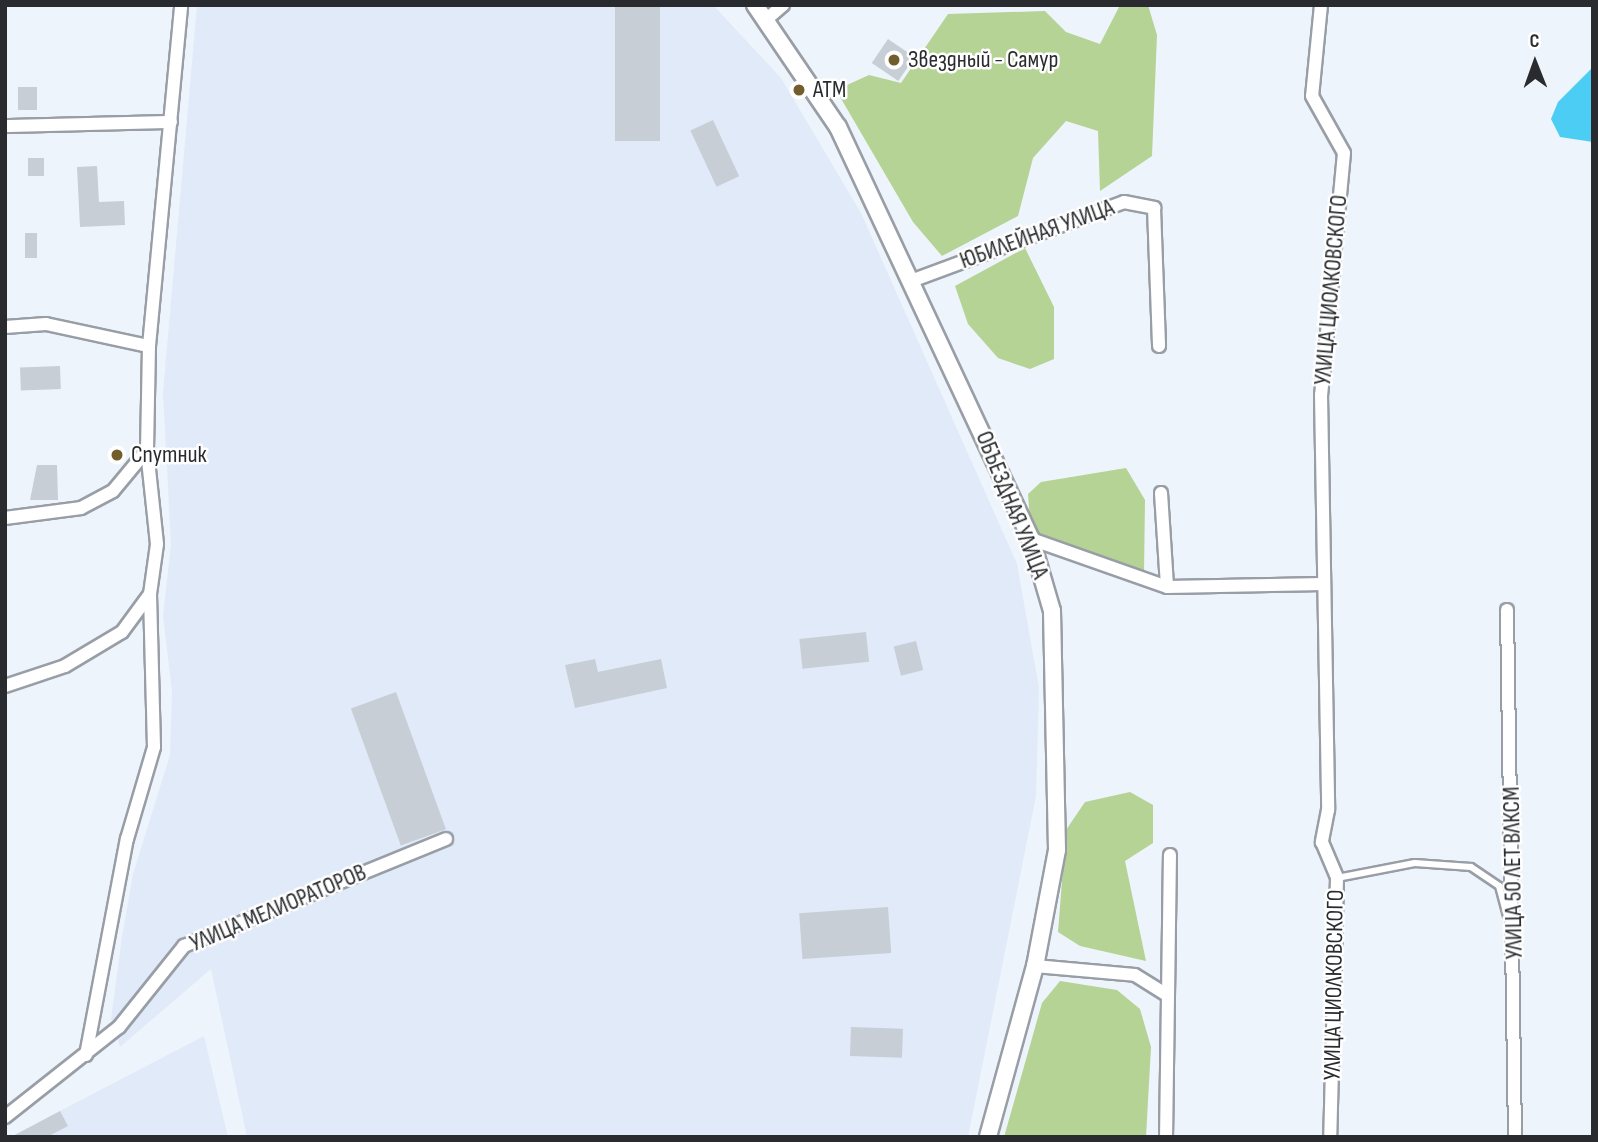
<!DOCTYPE html>
<meta charset="utf-8">
<style>
body{margin:0}
#map{position:relative;width:1598px;height:1142px;overflow:hidden;background:#eef4fc;font-family:"Sofia Sans Condensed",sans-serif}
div>[style]{position:absolute}
.built>*{inset:0;background:#e1eaf9}
.green>*{inset:0;background:#b4d394}
.water>*{inset:0;background:#4ccdf4}
.building>*{inset:0;background:#c8ced6;transform-origin:0 0}
.roads{filter:drop-shadow(2px 0 #999ea6) drop-shadow(-2px 0 #999ea6) drop-shadow(0 2px #999ea6) drop-shadow(0 -2px #999ea6)}
.lane>*{height:6px;margin:-3px;padding:0 3px;transform-origin:3px;border-radius:3px;background:#fff}
.street>*{height:12px;margin:-6px;padding:0 6px;transform-origin:6px;border-radius:6px;background:#fff}
.secondary>*{height:16px;margin:-8px;padding:0 8px;transform-origin:8px;border-radius:8px;background:#fff}
.dots>*{width:19px;height:19px;translate:-50% -50%;box-sizing:border-box;border:4px solid #fff;border-radius:50%}
span{translate:-50% -50%;white-space:nowrap;text-align:center;line-height:1.15;-webkit-text-stroke:5px #fff;paint-order:stroke}
.poi-label{font-size:24px;color:#292b2e}
.left{translate:0 -50%;text-align:left}
.street-label{font-size:24px;color:#292b2e}
.frame{position:absolute;inset:0;border:7px solid #292b2e;pointer-events:none}
.north{position:absolute;left:1500px;top:28px;width:70px;height:70px;-webkit-text-stroke:5px #fff;paint-order:stroke;rotate:359deg;font-size:19px;font-weight:700;line-height:28px;text-align:center;color:#292b2e}
.north::after{content:'';display:block;margin:auto;width:24px;height:32px;background:#292b2e;clip-path:polygon(50% 0,100% 100%,50% 72%,0 100%)}
</style>
<div id="map">
<div class="built">
<i style="clip-path:polygon(197px 5px,713px 5px,781px 78px,861px 213px,1017px 564px,1039px 688px,1036px 796px,968px 1137px,247px 1137px,211px 969px,120px 1047px,111px 1019px,122px 937px,133px 874px,170px 755px,172px 691px,163px 616px,171px 544px,163px 393px)"></i>
<i style="clip-path:polygon(204px 1036px,228px 1137px,11px 1137px,60px 1111px)"></i>
</div>
<div class="green">
<i style="clip-path:polygon(1120px 5px,1148px 5px,1157px 35px,1152px 156px,1100px 191px,1098px 131px,1066px 121px,1033px 158px,1018px 216px,942px 256px,913px 222px,836px 90px,869px 75px,901px 83px,948px 14px,1045px 11px,1066px 32px,1100px 44px)"></i>
<i style="clip-path:polygon(1025px 248px,1054px 307px,1054px 359px,1030px 369px,998px 358px,968px 324px,955px 286px)"></i>
<i style="clip-path:polygon(1126px 468px,1145px 500px,1144px 573px,1098px 571px,1048px 553px,1030px 521px,1028px 494px,1041px 482px)"></i>
<i style="clip-path:polygon(1130px 792px,1153px 805px,1153px 843px,1125px 861px,1146px 961px,1080px 946px,1058px 932px,1066px 830px,1085px 802px)"></i>
<i style="clip-path:polygon(1060px 981px,1117px 990px,1140px 1009px,1151px 1047px,1146px 1137px,1004px 1137px,1042px 1003px)"></i>
</div>
<div class="water">
<i style="clip-path:polygon(1593px 67px,1593px 142px,1560px 137px,1551px 119px,1558px 102px)"></i>
</div>
<div class="building">
<i style="left:615px;top:5px;width:45px;height:136px"></i>
<i style="left:888px;top:39px;width:32px;height:29px;rotate:34deg"></i>
<i style="left:18px;top:87px;width:19px;height:23px"></i>
<i style="left:713px;top:120px;width:62px;height:25px;rotate:65deg"></i>
<i style="left:28px;top:158px;width:16px;height:18px"></i>
<i style="clip-path:polygon(97px 166px,99px 202px,124px 201px,125px 225px,80px 227px,77px 167px)"></i>
<i style="left:37px;top:233px;width:25px;height:12px;rotate:90deg"></i>
<i style="left:60px;top:366px;width:23px;height:40px;rotate:88deg"></i>
<i style="clip-path:polygon(37px 465px,57px 465px,58px 500px,30px 500px)"></i>
<i style="left:866px;top:632px;width:30px;height:67px;rotate:84deg"></i>
<i style="left:916px;top:641px;width:30px;height:23px;rotate:76deg"></i>
<i style="clip-path:polygon(595px 659px,598px 672px,661px 659px,667px 688px,575px 708px,565px 665px)"></i>
<i style="left:396px;top:692px;width:146px;height:48px;rotate:70deg"></i>
<i style="left:888px;top:907px;width:46px;height:89px;rotate:86deg"></i>
<i style="left:851px;top:1027px;width:52px;height:29px;rotate:2deg"></i>
<i style="clip-path:polygon(60px 1111px,68px 1126px,47px 1137px,11px 1137px)"></i>
</div>
<div class="roads">
<div class="lane">
<i style="left:1337px;top:878px;width:79px;rotate:-10.9deg"></i>
<i style="left:1415px;top:863px;width:56px;rotate:4.1deg"></i>
<i style="left:1471px;top:867px;width:34px;rotate:34deg"></i>
<i style="left:1499px;top:886px;width:30px;rotate:75deg"></i>
</div>
<div class="street">
<i style="left:1321px;top:5px;width:91px;rotate:95.6deg"></i>
<i style="left:1312px;top:96px;width:65px;rotate:60.7deg"></i>
<i style="left:1344px;top:153px;width:243px;rotate:95.4deg"></i>
<i style="left:1321px;top:395px;width:415px;rotate:89deg"></i>
<i style="left:1328px;top:810px;width:33px;rotate:101deg"></i>
<i style="left:1322px;top:842px;width:39px;rotate:67deg"></i>
<i style="left:1337px;top:878px;width:259px;rotate:91.5deg"></i>
<i style="left:768px;top:18px;width:20px;rotate:-41deg"></i>
<i style="left:5px;top:126px;width:166px;rotate:-1.4deg"></i>
<i style="left:911px;top:281px;width:227px;rotate:-20.3deg"></i>
<i style="left:1124px;top:202px;width:31px;rotate:11deg"></i>
<i style="left:1154px;top:208px;width:138px;rotate:87.9deg"></i>
<i style="left:5px;top:327px;width:41px;rotate:-4.2deg"></i>
<i style="left:46px;top:324px;width:105px;rotate:12.1deg"></i>
<i style="left:1161px;top:493px;width:94px;rotate:86.3deg"></i>
<i style="left:5px;top:518px;width:77px;rotate:-7.5deg"></i>
<i style="left:81px;top:508px;width:36px;rotate:-28deg"></i>
<i style="left:113px;top:491px;width:53px;rotate:-50.3deg"></i>
<i style="left:1031px;top:539px;width:144px;rotate:19.4deg"></i>
<i style="left:1167px;top:587px;width:156px;rotate:-1.1deg"></i>
<i style="left:1507px;top:610px;width:527px;rotate:89.13deg"></i>
<i style="left:5px;top:686px;width:63px;rotate:-18.4deg"></i>
<i style="left:65px;top:666px;width:66px;rotate:-30.8deg"></i>
<i style="left:122px;top:632px;width:47px;rotate:-53.6deg"></i>
<i style="left:150px;top:594px;width:50px;rotate:-82deg"></i>
<i style="left:157px;top:544px;width:95px;rotate:-96.1deg"></i>
<i style="left:147px;top:450px;width:104px;rotate:-88.9deg"></i>
<i style="left:149px;top:346px;width:342px;rotate:-84.6deg"></i>
<i style="left:1035px;top:966px;width:100px;rotate:5.1deg"></i>
<i style="left:1135px;top:975px;width:39px;rotate:32deg"></i>
<i style="left:1168px;top:996px;width:141px;rotate:90.8deg"></i>
<i style="left:1168px;top:996px;width:141px;rotate:-89.2deg"></i>
<i style="left:86px;top:1055px;width:220px;rotate:-79.3deg"></i>
<i style="left:127px;top:839px;width:96px;rotate:-73.6deg"></i>
<i style="left:154px;top:747px;width:152px;rotate:-91.5deg"></i>
<i style="left:5px;top:1117px;width:145px;rotate:-38.3deg"></i>
<i style="left:119px;top:1027px;width:104px;rotate:-51.3deg"></i>
<i style="left:184px;top:946px;width:283px;rotate:-22.2deg"></i>
</div>
<div class="secondary">
<i style="left:755px;top:5px;width:148px;rotate:55.8deg"></i>
<i style="left:838px;top:127px;width:455px;rotate:64.9deg"></i>
<i style="left:1031px;top:539px;width:75px;rotate:73.7deg"></i>
<i style="left:1052px;top:611px;width:239px;rotate:88.8deg"></i>
<i style="left:1057px;top:850px;width:118px;rotate:100.7deg"></i>
<i style="left:1035px;top:966px;width:177px;rotate:105.4deg"></i>
</div>
</div>
<div class="dots">
<i style="left:894px;top:60px;background:#725e2d"></i>
<i style="left:799px;top:90px;background:#725e2d"></i>
<i style="left:117px;top:455px;background:#725e2d"></i>
</div>
<div class="poi-label">
<span class="left" style="left:908px;top:60px">Звездный - Самур</span>
<span class="left" style="left:813px;top:90px">АТМ</span>
<span class="left" style="left:131px;top:455px">Спутник</span>
</div>
<div class="street-label">
<span style="left:1037px;top:234px;rotate:-20deg">ЮБИЛЕЙНАЯ УЛИЦА</span>
<span style="left:1331px;top:290px;rotate:-85deg">УЛИЦА ЦИОЛКОВСКОГО</span>
<span style="left:1012px;top:505px;rotate:68deg">ОБЪЕЗДНАЯ УЛИЦА</span>
<span style="left:1513px;top:873px;rotate:-91deg">УЛИЦА 50 ЛЕТ ВЛКСМ</span>
<span style="left:278px;top:908px;rotate:-23deg">УЛИЦА МЕЛИОРАТОРОВ</span>
<span style="left:1334px;top:985px;rotate:-89deg">УЛИЦА ЦИОЛКОВСКОГО</span>
</div>
<div class="frame"></div>
<div class="north">С</div>
</div>
